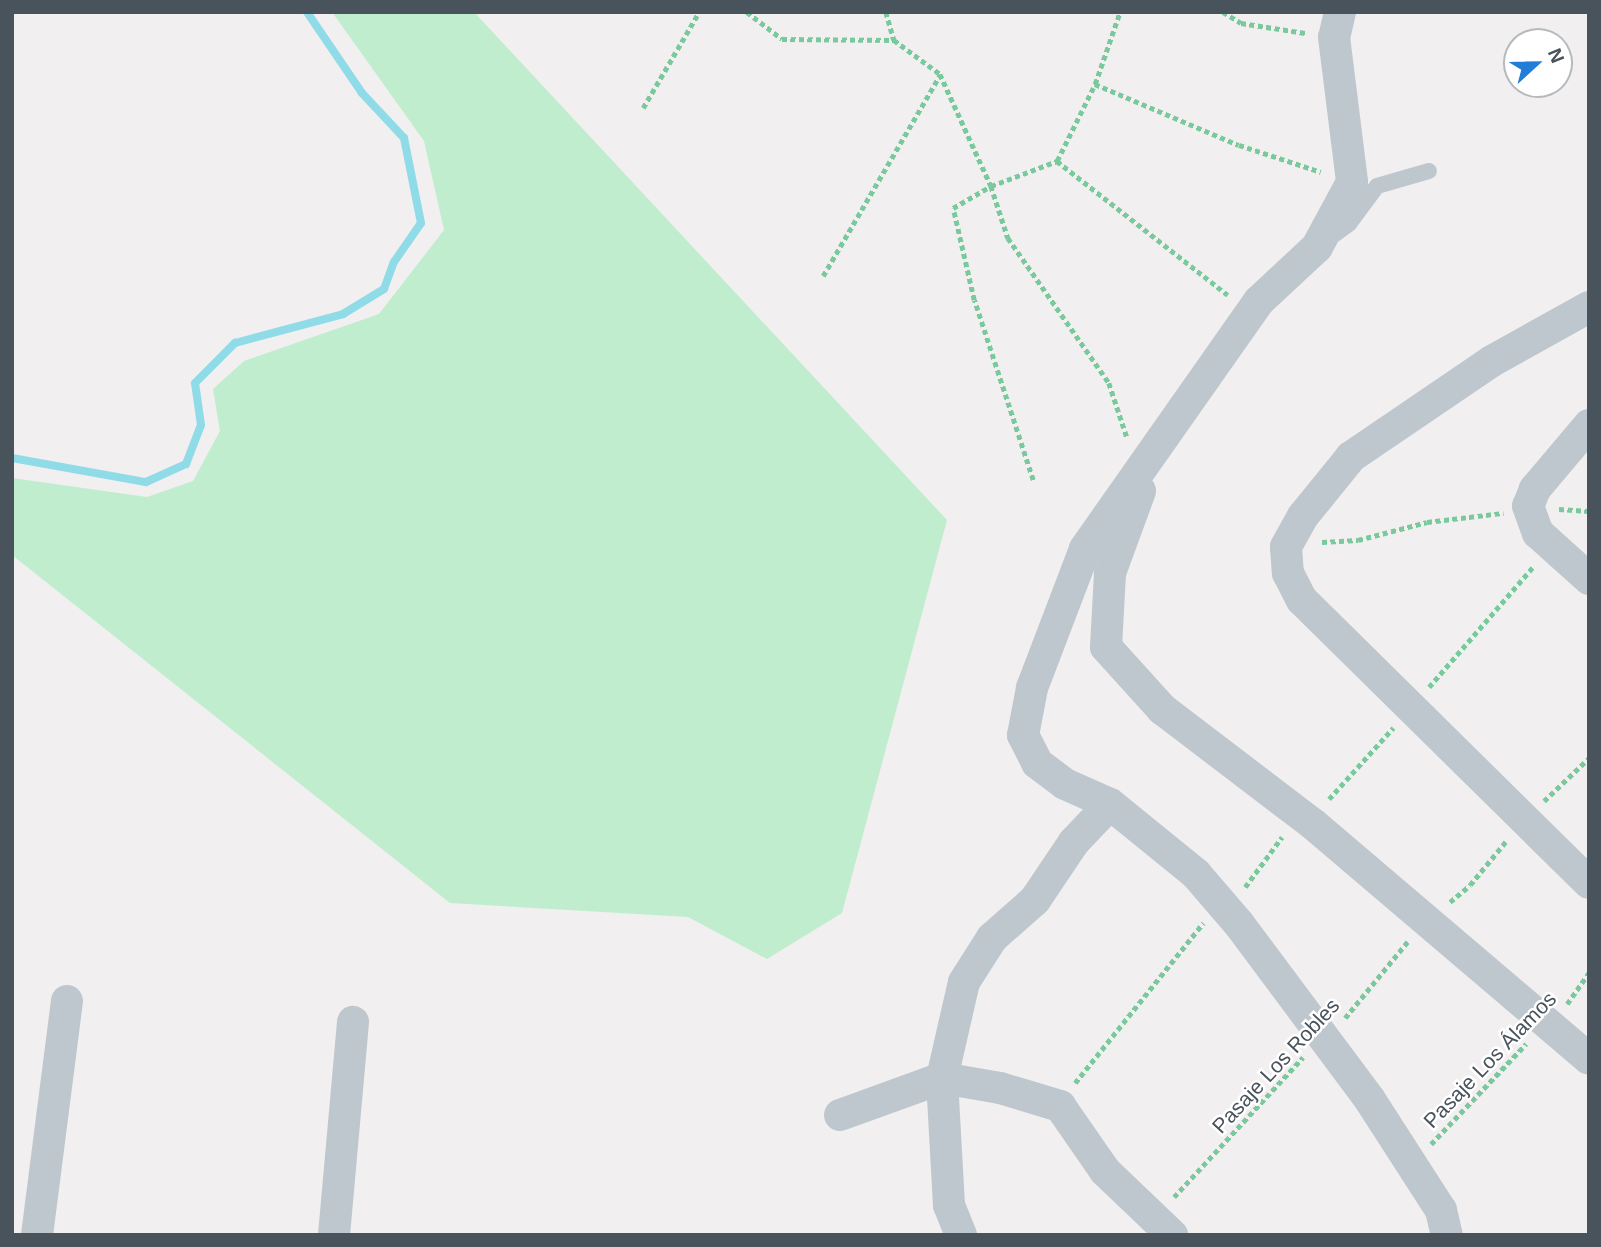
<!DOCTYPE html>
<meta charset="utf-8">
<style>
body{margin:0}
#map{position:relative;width:1601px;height:1247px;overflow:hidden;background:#f1efef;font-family:Helvetica,sans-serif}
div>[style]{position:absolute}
.green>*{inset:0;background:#c0edce}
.stream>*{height:8px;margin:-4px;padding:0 4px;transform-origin:4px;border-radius:4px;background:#8fdbe8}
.path>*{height:4.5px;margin-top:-2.25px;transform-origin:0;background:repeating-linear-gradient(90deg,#79c99d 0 5px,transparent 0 8.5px)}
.service>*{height:16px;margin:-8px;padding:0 8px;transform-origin:8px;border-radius:8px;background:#bec7cd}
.minor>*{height:32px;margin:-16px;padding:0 16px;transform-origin:16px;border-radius:16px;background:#bec7cd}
span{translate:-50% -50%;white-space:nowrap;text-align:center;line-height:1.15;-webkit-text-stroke:5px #fff;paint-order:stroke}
.street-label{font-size:21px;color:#48535c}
.frame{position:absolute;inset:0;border:14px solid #48535c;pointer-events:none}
.north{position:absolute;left:1503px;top:28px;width:70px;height:70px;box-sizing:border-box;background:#fff;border:2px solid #b6babe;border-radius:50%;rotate:68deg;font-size:19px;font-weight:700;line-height:28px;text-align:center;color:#48535c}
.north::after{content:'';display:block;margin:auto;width:24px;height:32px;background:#227dd9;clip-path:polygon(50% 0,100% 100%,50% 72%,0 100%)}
</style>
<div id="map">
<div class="green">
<i style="clip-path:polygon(332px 12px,474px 12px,947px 520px,842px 913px,767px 959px,688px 917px,450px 903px,12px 555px,12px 478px,147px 497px,193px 481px,220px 431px,213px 389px,244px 361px,379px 314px,444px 230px,424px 141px)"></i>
</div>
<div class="stream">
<i style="left:12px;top:458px;width:136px;rotate:10.2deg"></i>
<i style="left:146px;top:482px;width:44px;rotate:-24.2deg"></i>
<i style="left:186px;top:464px;width:42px;rotate:-69deg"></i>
<i style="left:201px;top:425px;width:42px;rotate:-98.1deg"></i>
<i style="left:195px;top:383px;width:57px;rotate:-45deg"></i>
<i style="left:235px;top:343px;width:112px;rotate:-15deg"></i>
<i style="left:343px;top:314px;width:48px;rotate:-31.4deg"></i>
<i style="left:384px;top:289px;width:29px;rotate:-70deg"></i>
<i style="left:394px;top:262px;width:47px;rotate:-55.3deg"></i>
<i style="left:421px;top:223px;width:87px;rotate:-101.3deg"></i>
<i style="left:404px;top:138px;width:62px;rotate:-133deg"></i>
<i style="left:362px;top:93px;width:98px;rotate:-124.2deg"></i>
</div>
<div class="path">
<i style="left:747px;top:12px;width:44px;rotate:37.6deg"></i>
<i style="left:782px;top:39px;width:112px;rotate:0.5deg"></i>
<i style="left:886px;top:12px;width:29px;rotate:74deg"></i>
<i style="left:894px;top:40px;width:57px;rotate:36.5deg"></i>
<i style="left:940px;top:74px;width:123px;rotate:65.5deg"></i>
<i style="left:991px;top:186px;width:55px;rotate:71.9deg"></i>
<i style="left:1008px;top:238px;width:177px;rotate:55.1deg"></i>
<i style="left:1109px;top:383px;width:57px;rotate:71.6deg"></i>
<i style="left:1223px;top:12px;width:21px;rotate:31deg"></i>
<i style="left:1241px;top:23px;width:65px;rotate:8.9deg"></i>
<i style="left:1095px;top:84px;width:156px;rotate:23deg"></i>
<i style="left:1239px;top:145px;width:86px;rotate:18.2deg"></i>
<i style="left:643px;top:108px;width:111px;rotate:-59.7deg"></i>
<i style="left:1057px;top:161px;width:217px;rotate:38.1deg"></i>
<i style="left:823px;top:276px;width:233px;rotate:-59.8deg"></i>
<i style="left:1033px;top:480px;width:189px;rotate:-108.1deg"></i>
<i style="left:974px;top:300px;width:94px;rotate:-102.9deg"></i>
<i style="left:953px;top:208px;width:44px;rotate:-30.1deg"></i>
<i style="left:991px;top:186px;width:71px;rotate:-20.7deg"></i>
<i style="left:1057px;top:161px;width:86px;rotate:-63.7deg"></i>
<i style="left:1095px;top:84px;width:76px;rotate:-70.9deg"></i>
<i style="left:1559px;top:509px;width:30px;rotate:4deg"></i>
<i style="left:1322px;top:542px;width:36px;rotate:-3deg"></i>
<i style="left:1358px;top:540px;width:71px;rotate:-14.6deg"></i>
<i style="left:1427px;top:522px;width:77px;rotate:-6.8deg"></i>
<i style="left:1429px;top:687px;width:159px;rotate:-49.1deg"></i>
<i style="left:1329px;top:799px;width:96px;rotate:-48deg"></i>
<i style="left:1544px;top:801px;width:62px;rotate:-43.7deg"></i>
<i style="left:1245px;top:887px;width:62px;rotate:-53.5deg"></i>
<i style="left:1450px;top:902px;width:26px;rotate:-40deg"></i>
<i style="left:1470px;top:885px;width:58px;rotate:-50.6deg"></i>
<i style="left:1567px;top:1004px;width:38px;rotate:-55deg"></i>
<i style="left:1345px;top:1018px;width:99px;rotate:-50.7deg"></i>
<i style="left:1075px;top:1083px;width:205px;rotate:-51.3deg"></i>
<i style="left:1431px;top:1144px;width:138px;rotate:-46.5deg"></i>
<i style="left:1174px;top:1197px;width:190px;rotate:-47.3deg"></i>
</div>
<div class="service">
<i style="left:1331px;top:237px;width:22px;rotate:-36deg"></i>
<i style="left:1349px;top:224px;width:47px;rotate:-53.6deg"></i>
<i style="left:1377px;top:186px;width:54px;rotate:-16.1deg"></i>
</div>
<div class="minor">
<i style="left:1340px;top:12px;width:26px;rotate:103deg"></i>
<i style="left:1334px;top:37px;width:146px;rotate:82.9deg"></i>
<i style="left:1352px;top:182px;width:74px;rotate:118.3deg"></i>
<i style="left:1317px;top:247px;width:79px;rotate:137deg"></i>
<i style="left:1259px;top:301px;width:303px;rotate:125.1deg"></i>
<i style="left:1085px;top:549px;width:149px;rotate:110.9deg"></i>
<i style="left:1032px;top:688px;width:48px;rotate:100.8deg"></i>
<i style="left:1023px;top:735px;width:31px;rotate:63deg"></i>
<i style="left:1037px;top:763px;width:35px;rotate:37deg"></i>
<i style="left:1065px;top:784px;width:49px;rotate:24deg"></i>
<i style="left:1110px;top:804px;width:111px;rotate:39.1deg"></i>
<i style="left:1196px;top:874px;width:66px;rotate:49.3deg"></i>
<i style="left:1239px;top:924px;width:219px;rotate:53.3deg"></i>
<i style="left:1370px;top:1100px;width:131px;rotate:57.2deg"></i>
<i style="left:1441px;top:1210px;width:26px;rotate:77deg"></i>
<i style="left:1589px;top:307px;width:111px;rotate:150.9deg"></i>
<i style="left:1492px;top:361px;width:171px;rotate:145.8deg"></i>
<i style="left:1351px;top:457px;width:76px;rotate:129.1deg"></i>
<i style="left:1303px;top:516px;width:35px;rotate:119deg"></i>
<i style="left:1286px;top:547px;width:26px;rotate:86deg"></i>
<i style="left:1288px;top:573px;width:30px;rotate:63deg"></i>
<i style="left:1302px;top:600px;width:403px;rotate:44.6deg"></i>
<i style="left:1589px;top:425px;width:84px;rotate:130.2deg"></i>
<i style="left:1535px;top:489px;width:18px;rotate:112deg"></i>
<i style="left:1528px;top:506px;width:29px;rotate:70deg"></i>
<i style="left:1538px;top:533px;width:69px;rotate:42deg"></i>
<i style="left:1140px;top:491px;width:87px;rotate:110.1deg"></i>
<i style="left:1110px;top:573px;width:74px;rotate:93.1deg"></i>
<i style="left:1106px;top:647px;width:84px;rotate:47.9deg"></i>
<i style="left:1162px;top:709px;width:190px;rotate:37.3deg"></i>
<i style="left:1313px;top:824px;width:362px;rotate:40.4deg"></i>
<i style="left:840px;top:1115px;width:109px;rotate:-19.9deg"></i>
<i style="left:942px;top:1078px;width:59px;rotate:9.8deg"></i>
<i style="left:1000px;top:1088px;width:63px;rotate:16.7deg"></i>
<i style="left:1060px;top:1106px;width:79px;rotate:55.3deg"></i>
<i style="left:1105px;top:1171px;width:93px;rotate:43.7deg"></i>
<i style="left:37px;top:1235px;width:236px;rotate:-82.7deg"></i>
<i style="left:334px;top:1235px;width:214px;rotate:-84.9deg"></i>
<i style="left:961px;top:1235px;width:32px;rotate:-112deg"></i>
<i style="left:949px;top:1205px;width:127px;rotate:-93.2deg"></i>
<i style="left:942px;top:1078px;width:98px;rotate:-77.1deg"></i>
<i style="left:964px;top:982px;width:52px;rotate:-57.5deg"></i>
<i style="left:992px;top:938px;width:57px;rotate:-41.5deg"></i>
<i style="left:1035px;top:900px;width:70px;rotate:-56.1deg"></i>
<i style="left:1074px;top:842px;width:52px;rotate:-46.5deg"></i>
</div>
<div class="street-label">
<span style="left:1490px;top:1060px;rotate:-46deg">Pasaje Los Álamos</span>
<span style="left:1276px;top:1066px;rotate:-47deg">Pasaje Los Robles</span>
</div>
<div class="frame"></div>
<div class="north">N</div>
</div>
